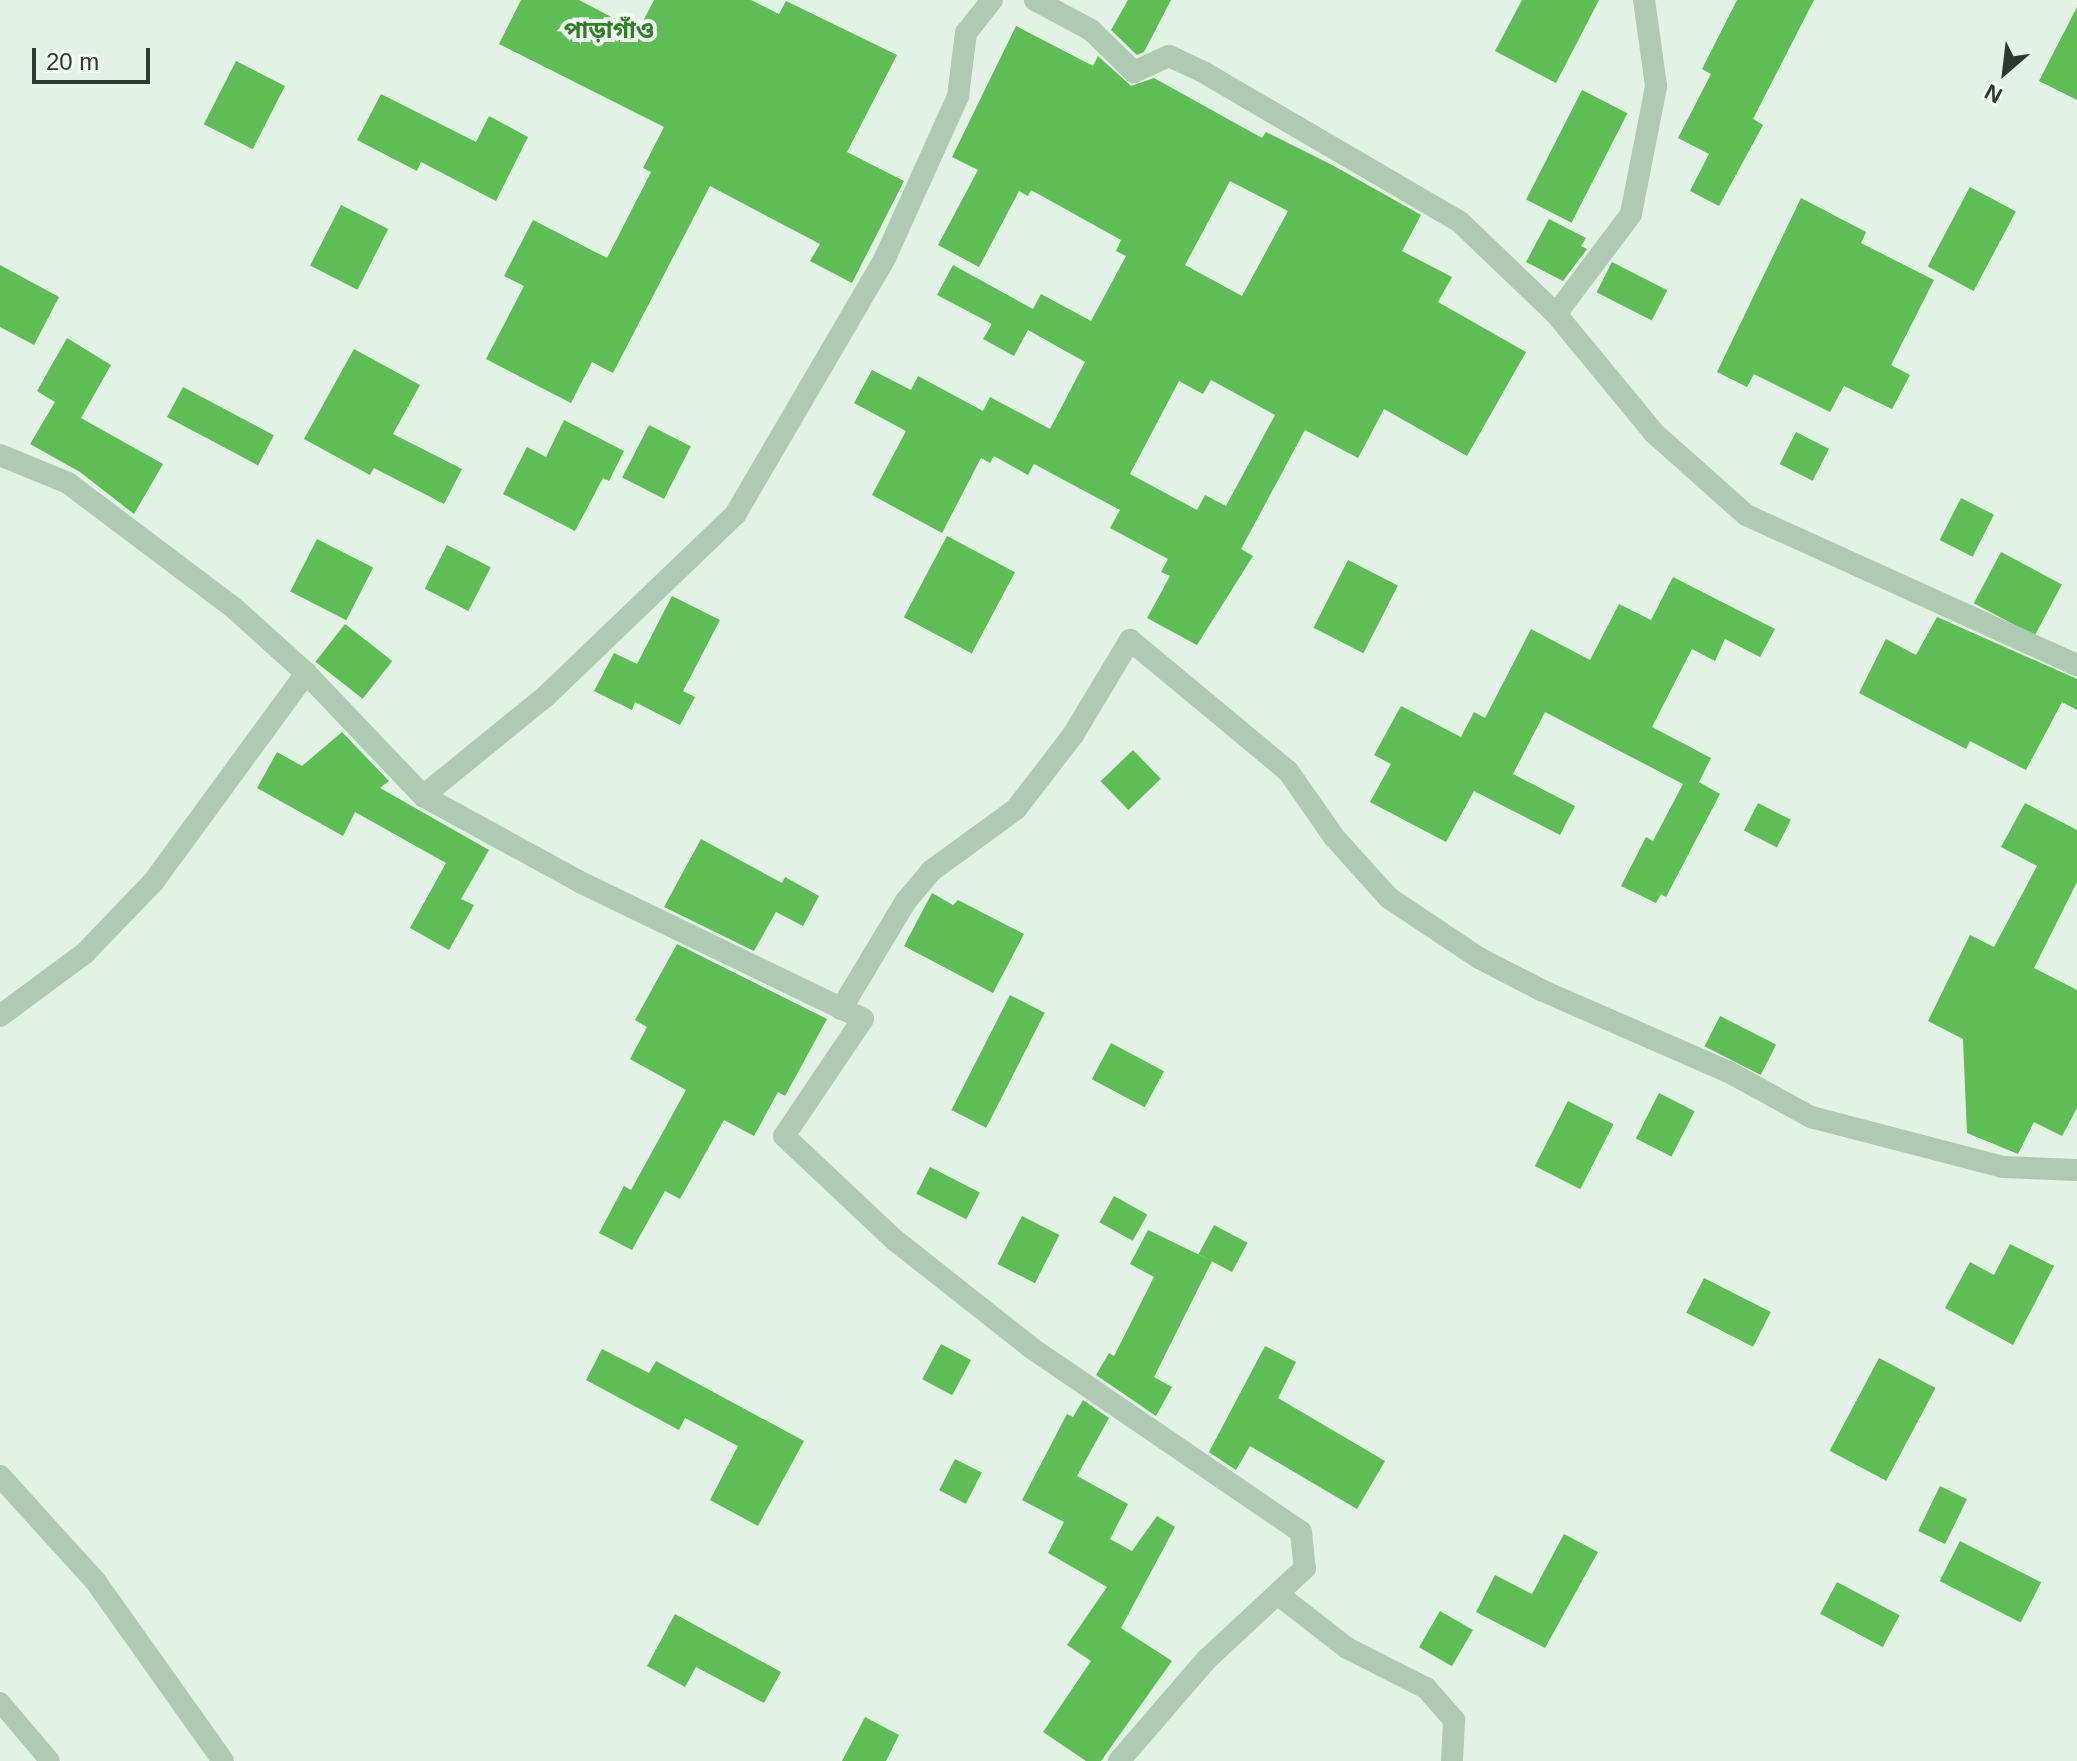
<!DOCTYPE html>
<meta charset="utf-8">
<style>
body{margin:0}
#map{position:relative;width:2077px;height:1761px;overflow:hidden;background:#e2f2e5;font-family:Helvetica,"Noto Sans Bengali",sans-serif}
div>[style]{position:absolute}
.building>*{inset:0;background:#5ebd55;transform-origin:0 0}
.service>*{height:20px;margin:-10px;padding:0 10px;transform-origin:10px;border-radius:10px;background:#afcab2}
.minor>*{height:22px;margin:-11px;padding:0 11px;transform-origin:11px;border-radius:11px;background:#afcab2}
span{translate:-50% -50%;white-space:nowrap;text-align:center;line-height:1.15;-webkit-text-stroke:8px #effaf1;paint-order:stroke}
.quarter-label{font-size:24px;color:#317d2a;font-weight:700}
.north{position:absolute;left:1965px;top:32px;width:80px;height:80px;-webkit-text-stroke:6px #effaf1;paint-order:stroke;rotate:208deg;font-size:22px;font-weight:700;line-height:32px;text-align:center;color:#2c392c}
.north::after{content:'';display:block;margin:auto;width:28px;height:36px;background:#2c392c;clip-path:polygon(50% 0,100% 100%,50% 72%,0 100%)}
.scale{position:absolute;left:32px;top:48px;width:118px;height:36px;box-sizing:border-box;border:4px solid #2c392c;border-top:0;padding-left:10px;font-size:24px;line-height:28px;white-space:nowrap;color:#2c392c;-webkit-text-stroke:6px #effaf1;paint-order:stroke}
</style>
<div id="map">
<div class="building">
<i style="clip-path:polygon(521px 0,579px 0,638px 31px,654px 0,751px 0,779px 14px,786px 1px,897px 55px,847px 152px,904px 181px,852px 283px,810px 261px,820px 244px,710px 186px,613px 373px,592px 362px,571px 403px,486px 359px,524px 286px,504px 276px,533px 220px,607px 258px,651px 172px,643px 168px,664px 127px,499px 44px)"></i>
<i style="clip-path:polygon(1128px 0,1171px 0,1144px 52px,1137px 55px,1111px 30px)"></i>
<i style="clip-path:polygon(1522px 0,1599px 0,1556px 83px,1495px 51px)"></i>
<i style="clip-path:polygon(1737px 0,1814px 0,1753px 119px,1763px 125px,1719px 206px,1690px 191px,1709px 154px,1678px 138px,1711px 74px,1702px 69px)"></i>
<i style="clip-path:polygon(2077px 7px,2077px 100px,2039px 81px)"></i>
<i style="clip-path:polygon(evenodd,1016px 26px,1093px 66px,1098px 56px,1131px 86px,1154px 78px,1262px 138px,1266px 132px,1334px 166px,1421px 215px,1402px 251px,1452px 277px,1438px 302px,1526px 352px,1467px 456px,1384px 409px,1358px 458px,1305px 430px,1241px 549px,1253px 556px,1197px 645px,1147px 618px,1170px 576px,1161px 572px,1168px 559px,1110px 528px,1120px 510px,1034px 464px,1028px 475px,994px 456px,990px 463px,981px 458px,942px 533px,872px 495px,906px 431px,854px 403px,872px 370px,911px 390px,918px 376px,983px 411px,990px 397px,1050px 429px,1085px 362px,1028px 330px,1014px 356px,983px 339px,992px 324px,937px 295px,953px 265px,1033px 309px,1041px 294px,1091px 321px,1126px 256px,1116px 251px,1121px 240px,1031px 190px,1028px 196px,1019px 191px,979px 267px,938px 245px,978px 170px,952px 157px,1016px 26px,1230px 181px,1288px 211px,1242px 296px,1185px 265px,1230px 181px,1016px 26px,1211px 380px,1275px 415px,1226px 506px,1205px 495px,1197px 510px,1130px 474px,1179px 381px,1203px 394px,1211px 380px)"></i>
<i style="left:236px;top:61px;width:55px;height:71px;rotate:27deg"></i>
<i style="left:1582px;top:90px;width:51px;height:123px;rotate:27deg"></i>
<i style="clip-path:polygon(381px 94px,476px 142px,489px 116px,528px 137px,496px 201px,421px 162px,417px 171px,357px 140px)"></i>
<i style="left:1970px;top:187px;width:52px;height:90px;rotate:28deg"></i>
<i style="clip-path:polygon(1801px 198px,1866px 232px,1861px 243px,1934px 280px,1891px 365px,1910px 375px,1892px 409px,1844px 386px,1830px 412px,1754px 374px,1747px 387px,1717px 372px)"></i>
<i style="left:341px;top:205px;width:53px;height:68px;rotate:27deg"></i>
<i style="clip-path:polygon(1549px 219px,1586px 238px,1581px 246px,1587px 249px,1563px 281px,1526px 262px)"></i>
<i style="left:1612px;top:262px;width:62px;height:34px;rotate:27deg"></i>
<i style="clip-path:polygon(0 265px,59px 297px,34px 345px,0 327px)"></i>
<i style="clip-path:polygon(67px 338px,111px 365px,81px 418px,163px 464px,134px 514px,80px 472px,30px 444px,55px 402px,37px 391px)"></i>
<i style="clip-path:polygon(354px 349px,420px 385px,393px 434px,462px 469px,444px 504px,374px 468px,370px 475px,304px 439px)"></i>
<i style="left:183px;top:387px;width:103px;height:34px;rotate:28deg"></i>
<i style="clip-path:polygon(564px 420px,624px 451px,609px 481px,603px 478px,575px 531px,503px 494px,527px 447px,546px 457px)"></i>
<i style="left:649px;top:425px;width:47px;height:59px;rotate:27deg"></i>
<i style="left:1796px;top:432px;width:37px;height:36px;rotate:27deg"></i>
<i style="left:1961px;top:498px;width:37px;height:47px;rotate:27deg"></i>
<i style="left:947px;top:536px;width:77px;height:92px;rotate:28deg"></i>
<i style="left:317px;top:539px;width:63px;height:59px;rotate:27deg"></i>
<i style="left:447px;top:545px;width:49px;height:49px;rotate:27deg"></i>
<i style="left:2001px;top:552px;width:69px;height:58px;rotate:28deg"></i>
<i style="left:1348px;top:560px;width:56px;height:76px;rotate:27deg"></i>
<i style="clip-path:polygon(1673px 577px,1775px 629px,1760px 657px,1725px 639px,1715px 661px,1692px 649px,1652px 727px,1711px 758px,1699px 782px,1720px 794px,1666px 897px,1661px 894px,1656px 903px,1621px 886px,1646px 837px,1653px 841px,1683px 784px,1545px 712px,1513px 774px,1575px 806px,1560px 835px,1474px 791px,1446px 842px,1370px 802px,1391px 764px,1374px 755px,1401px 706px,1461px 737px,1474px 712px,1485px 718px,1531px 629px,1590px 660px,1619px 604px,1651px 620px)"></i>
<i style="clip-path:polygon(672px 596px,720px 620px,683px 691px,695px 697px,680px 725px,635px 702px,632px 710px,594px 691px,614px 653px,637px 664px)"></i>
<i style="clip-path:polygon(1937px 617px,2077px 679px,2077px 710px,2062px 702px,2026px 770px,1970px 741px,1966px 749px,1859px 693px,1886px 639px,1916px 655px)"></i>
<i style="left:345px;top:624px;width:60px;height:48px;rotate:38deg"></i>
<i style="clip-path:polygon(342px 732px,389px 781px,380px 788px,489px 850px,461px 899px,474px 905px,449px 950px,410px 928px,446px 863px,355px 812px,343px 836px,257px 788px,277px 752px,302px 766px)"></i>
<i style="left:1133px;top:750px;width:40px;height:45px;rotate:46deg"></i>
<i style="left:1758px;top:803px;width:37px;height:31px;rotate:27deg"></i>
<i style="clip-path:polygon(2025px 803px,2077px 830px,2077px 882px,2034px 968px,2077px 990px,2077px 1108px,2062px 1136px,2034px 1122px,2018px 1154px,1967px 1133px,1963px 1039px,1928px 1021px,1970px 935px,1994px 947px,2037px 866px,2001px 847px)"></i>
<i style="clip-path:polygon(701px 839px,782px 883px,785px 877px,819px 896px,803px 926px,776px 912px,754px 951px,664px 907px)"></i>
<i style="clip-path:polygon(932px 893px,953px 905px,958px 900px,1024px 934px,993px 993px,904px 946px)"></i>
<i style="clip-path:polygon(677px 944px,827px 1019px,785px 1096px,778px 1092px,754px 1136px,724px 1120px,680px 1199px,665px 1191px,632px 1250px,599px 1233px,624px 1186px,631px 1190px,686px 1090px,630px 1059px,647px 1027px,635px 1020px)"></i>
<i style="left:1010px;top:995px;width:39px;height:129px;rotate:27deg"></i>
<i style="left:1720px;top:1016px;width:63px;height:34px;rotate:27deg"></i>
<i style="left:1111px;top:1043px;width:60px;height:41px;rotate:28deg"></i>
<i style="left:1659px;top:1093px;width:40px;height:51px;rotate:27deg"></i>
<i style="left:1568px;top:1101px;width:51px;height:73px;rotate:27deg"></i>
<i style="left:930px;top:1167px;width:56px;height:30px;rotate:27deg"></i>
<i style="left:1114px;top:1196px;width:38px;height:30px;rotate:29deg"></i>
<i style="left:1022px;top:1216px;width:42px;height:54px;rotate:27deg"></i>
<i style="left:1214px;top:1225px;width:38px;height:33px;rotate:28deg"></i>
<i style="clip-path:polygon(1148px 1230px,1212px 1261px,1154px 1377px,1172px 1387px,1156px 1416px,1096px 1375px,1109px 1353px,1114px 1356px,1154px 1277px,1130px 1264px)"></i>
<i style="clip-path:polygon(2010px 1244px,2054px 1266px,2013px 1345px,1945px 1308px,1970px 1262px,1994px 1275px)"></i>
<i style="left:1704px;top:1278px;width:75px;height:39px;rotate:27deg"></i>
<i style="left:941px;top:1344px;width:34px;height:40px;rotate:28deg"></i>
<i style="clip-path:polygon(1265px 1346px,1296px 1362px,1278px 1398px,1385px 1461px,1357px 1509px,1250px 1446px,1236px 1470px,1209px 1452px)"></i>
<i style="clip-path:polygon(602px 1349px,649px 1373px,656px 1361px,804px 1441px,758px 1526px,710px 1500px,738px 1446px,685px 1418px,679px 1430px,586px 1380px)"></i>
<i style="left:1879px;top:1358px;width:64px;height:105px;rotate:28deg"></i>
<i style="clip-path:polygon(1083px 1400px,1109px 1418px,1077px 1476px,1128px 1504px,1110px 1539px,1132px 1551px,1157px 1516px,1175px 1527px,1121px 1628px,1172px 1661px,1101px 1761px,1086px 1761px,1043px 1732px,1091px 1661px,1067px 1645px,1107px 1587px,1048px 1553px,1064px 1522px,1022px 1500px,1067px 1414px,1073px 1417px)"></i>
<i style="left:955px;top:1459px;width:30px;height:35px;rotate:27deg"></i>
<i style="left:1940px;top:1486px;width:30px;height:50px;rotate:26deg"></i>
<i style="clip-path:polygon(1564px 1534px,1598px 1552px,1545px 1648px,1476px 1612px,1495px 1575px,1532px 1594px)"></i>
<i style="left:1960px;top:1541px;width:91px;height:45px;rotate:27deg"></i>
<i style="left:1837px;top:1582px;width:71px;height:36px;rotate:28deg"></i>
<i style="left:1440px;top:1611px;width:38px;height:42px;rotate:30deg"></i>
<i style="clip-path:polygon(675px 1614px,781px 1672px,764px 1703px,696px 1667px,685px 1687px,647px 1666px)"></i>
<i style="clip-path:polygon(865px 1717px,899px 1735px,886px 1761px,842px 1761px)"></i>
</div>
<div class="service">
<i style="left:0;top:1702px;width:77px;rotate:49.7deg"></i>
</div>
<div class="minor">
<i style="left:1035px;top:0;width:64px;rotate:28.2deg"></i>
<i style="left:1091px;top:30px;width:60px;rotate:44.3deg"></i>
<i style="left:1134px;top:72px;width:38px;rotate:-25deg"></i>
<i style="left:1169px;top:56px;width:40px;rotate:25deg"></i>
<i style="left:1205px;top:73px;width:295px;rotate:30.3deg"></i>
<i style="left:1460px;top:222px;width:133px;rotate:43.8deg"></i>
<i style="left:1556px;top:314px;width:154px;rotate:50.5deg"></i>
<i style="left:1654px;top:433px;width:123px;rotate:41.7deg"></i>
<i style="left:1746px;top:515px;width:363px;rotate:24.4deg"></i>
<i style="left:1556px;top:314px;width:125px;rotate:-53.1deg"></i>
<i style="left:1631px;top:214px;width:130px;rotate:-78.9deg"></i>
<i style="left:1656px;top:86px;width:87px;rotate:-97.9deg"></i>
<i style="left:0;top:455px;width:74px;rotate:22.4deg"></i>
<i style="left:68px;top:483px;width:209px;rotate:37deg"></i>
<i style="left:235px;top:609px;width:96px;rotate:42deg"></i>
<i style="left:306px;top:673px;width:170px;rotate:46.4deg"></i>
<i style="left:423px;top:796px;width:159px;rotate:-39.1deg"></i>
<i style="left:546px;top:696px;width:262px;rotate:-43.8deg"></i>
<i style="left:735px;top:515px;width:298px;rotate:-59.7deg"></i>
<i style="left:885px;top:258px;width:178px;rotate:-65.7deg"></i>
<i style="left:958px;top:96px;width:64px;rotate:-82.8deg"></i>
<i style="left:966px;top:33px;width:42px;rotate:-51.8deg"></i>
<i style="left:423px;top:796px;width:179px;rotate:28.7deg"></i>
<i style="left:580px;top:882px;width:314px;rotate:25.8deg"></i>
<i style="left:863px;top:1019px;width:141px;rotate:124deg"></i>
<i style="left:784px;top:1136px;width:154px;rotate:43.2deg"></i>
<i style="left:896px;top:1241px;width:171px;rotate:38.3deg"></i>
<i style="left:1030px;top:1347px;width:328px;rotate:34.3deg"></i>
<i style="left:1301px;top:1532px;width:36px;rotate:84deg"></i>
<i style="left:1305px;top:1568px;width:134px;rotate:137.1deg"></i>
<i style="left:1207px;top:1659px;width:135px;rotate:130.8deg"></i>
<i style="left:841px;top:1009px;width:126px;rotate:-59deg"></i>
<i style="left:906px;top:901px;width:39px;rotate:-50deg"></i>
<i style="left:931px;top:871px;width:105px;rotate:-36.1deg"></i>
<i style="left:1016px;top:809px;width:93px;rotate:-52.4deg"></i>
<i style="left:1073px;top:735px;width:111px;rotate:-59deg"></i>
<i style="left:1130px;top:640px;width:205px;rotate:39.7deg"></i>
<i style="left:1288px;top:771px;width:80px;rotate:55.1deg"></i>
<i style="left:1334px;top:837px;width:82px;rotate:48deg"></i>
<i style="left:1389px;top:898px;width:108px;rotate:33.7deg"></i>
<i style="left:1479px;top:958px;width:70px;rotate:27.3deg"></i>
<i style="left:1541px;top:990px;width:205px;rotate:23.6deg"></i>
<i style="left:1729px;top:1072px;width:94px;rotate:28.8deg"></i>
<i style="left:1811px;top:1117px;width:198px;rotate:14.6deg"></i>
<i style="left:2003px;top:1167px;width:74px;rotate:2.3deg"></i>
<i style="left:0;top:1016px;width:106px;rotate:-36.5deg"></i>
<i style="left:85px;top:953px;width:100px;rotate:-46.2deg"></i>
<i style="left:154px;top:881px;width:258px;rotate:-53.8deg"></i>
<i style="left:0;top:1476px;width:143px;rotate:47.8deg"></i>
<i style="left:96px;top:1582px;width:219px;rotate:54.6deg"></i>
<i style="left:1280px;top:1596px;width:85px;rotate:37.8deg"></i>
<i style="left:1347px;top:1648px;width:89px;rotate:26.9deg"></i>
<i style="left:1426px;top:1688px;width:43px;rotate:48.8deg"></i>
<i style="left:1454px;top:1720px;width:41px;rotate:92.8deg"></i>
</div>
<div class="quarter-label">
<span style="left:609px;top:30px">পাড়াগাঁও</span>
</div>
<div class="north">N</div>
<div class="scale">20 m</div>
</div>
